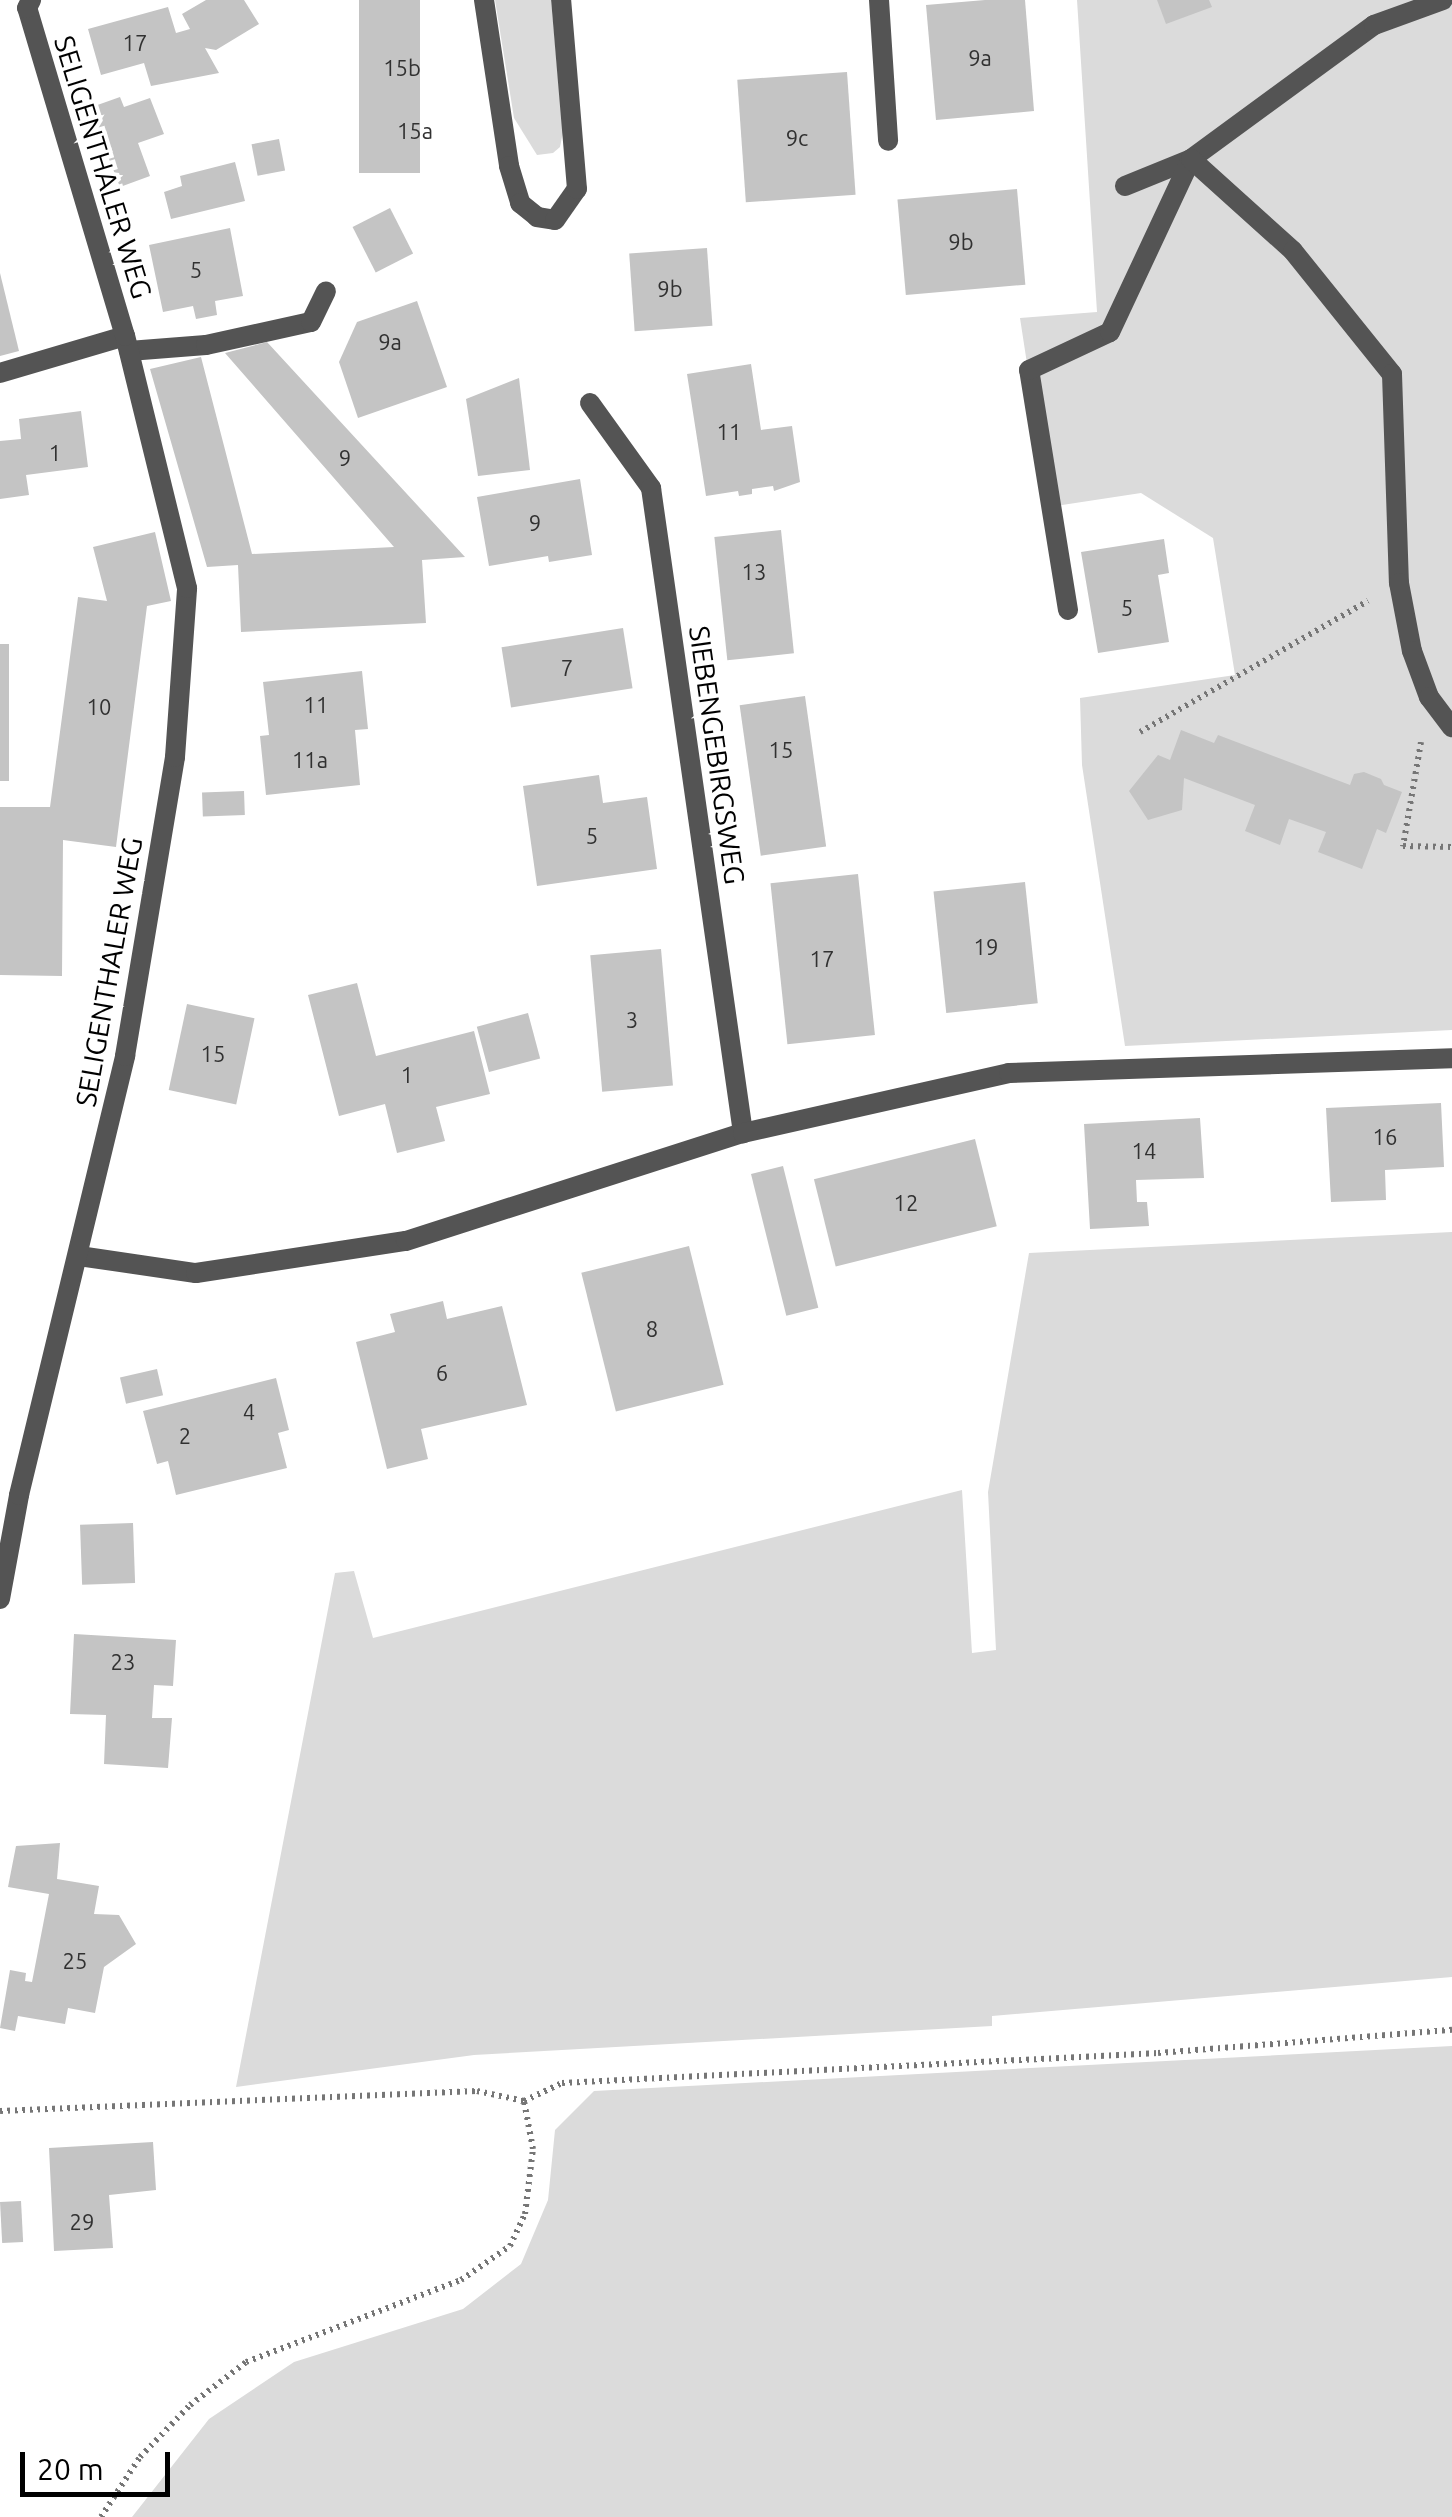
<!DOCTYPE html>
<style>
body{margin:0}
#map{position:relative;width:1452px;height:2517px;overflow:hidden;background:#fff;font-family:Ubuntu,sans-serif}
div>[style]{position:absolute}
.green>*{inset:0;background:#dbdbdb}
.building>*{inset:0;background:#c4c4c4;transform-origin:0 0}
.path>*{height:6px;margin-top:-3px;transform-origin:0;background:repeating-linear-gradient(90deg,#767676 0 2.5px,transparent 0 7.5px)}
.service>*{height:20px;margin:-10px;padding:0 10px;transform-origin:10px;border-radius:10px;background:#545454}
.minor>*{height:20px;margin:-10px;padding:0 10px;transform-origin:10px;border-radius:10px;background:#545454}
span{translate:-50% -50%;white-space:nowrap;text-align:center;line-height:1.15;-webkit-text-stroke:8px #fff;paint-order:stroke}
.number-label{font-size:22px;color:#313131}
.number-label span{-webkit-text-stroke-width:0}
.street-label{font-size:28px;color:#000}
.scale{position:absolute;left:20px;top:2452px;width:150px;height:45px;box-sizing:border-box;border:5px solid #000;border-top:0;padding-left:12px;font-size:30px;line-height:35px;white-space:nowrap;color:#000;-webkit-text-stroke:8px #fff;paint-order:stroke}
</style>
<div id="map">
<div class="green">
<i style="clip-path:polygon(495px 0,551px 0,563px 132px,560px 147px,553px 153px,537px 155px,514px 118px)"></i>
<i style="clip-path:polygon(1077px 0,1452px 0,1452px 1030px,1125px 1046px,1082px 765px,1080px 698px,1235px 675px,1213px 538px,1141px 493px,1049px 507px,1020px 318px,1097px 312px)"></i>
<i style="clip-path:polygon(1452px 1232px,1452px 1977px,992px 2016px,992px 2026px,474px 2055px,236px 2087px,335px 1573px,354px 1571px,373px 1638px,962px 1490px,972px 1653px,996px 1650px,988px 1492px,1029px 1253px)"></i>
<i style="clip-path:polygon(1452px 2046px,1452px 2517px,132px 2517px,209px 2419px,294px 2362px,463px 2309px,521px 2264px,548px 2200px,555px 2130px,594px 2091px)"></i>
</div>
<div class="building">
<i style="clip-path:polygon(206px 0,244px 0,259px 24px,216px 50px,205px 48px,219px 73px,151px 86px,144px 63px,101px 75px,88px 29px,168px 7px,176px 33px,190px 29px,182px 14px)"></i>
<i style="left:359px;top:0;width:61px;height:173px"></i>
<i style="clip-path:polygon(985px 0,1025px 0,1034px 111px,936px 120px,926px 5px)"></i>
<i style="clip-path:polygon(1157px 0,1209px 0,1212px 7px,1166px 24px)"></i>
<i style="left:847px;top:72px;width:123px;height:110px;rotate:86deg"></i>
<i style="clip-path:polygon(120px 97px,124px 107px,150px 98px,164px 134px,138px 143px,150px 176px,120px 187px,89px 108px)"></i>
<i style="left:279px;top:139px;width:32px;height:28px;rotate:79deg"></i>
<i style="clip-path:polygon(235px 162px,245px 201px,171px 219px,164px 192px,182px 186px,180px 176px)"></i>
<i style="left:1017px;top:189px;width:96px;height:120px;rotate:85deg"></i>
<i style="left:390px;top:208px;width:51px;height:42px;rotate:63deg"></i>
<i style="clip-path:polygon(230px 228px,243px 296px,215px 301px,217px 315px,196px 319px,193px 306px,163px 312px,149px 245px)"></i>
<i style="left:707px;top:248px;width:78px;height:78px;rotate:86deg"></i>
<i style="clip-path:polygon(0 273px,19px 351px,0 356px)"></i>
<i style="clip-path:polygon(417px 301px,447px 387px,358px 418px,339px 362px,357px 322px)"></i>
<i style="clip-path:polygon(267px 342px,465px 557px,422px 560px,426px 623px,241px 632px,238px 565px,207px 567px,150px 369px,201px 357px,252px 554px,394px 547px,225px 353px)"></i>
<i style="clip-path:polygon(751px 364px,761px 430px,792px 426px,800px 482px,774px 491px,773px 486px,752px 489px,752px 494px,739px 496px,738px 491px,706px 496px,687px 374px)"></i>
<i style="clip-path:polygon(519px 378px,530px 470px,478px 476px,466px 399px)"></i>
<i style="clip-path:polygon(81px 411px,88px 467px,26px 475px,29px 495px,0 499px,0 441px,21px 439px,19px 419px)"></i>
<i style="clip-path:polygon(580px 479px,592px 555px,549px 562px,548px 556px,489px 566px,477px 497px)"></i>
<i style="left:781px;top:530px;width:124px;height:67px;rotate:84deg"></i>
<i style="clip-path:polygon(155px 532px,171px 601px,147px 606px,116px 847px,63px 840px,62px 976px,0 975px,0 807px,50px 807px,78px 597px,107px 601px,93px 547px)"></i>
<i style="clip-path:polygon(1164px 539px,1169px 573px,1158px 575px,1169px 642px,1098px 653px,1081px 552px)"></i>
<i style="left:623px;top:628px;width:61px;height:123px;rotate:81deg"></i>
<i style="left:0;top:644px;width:9px;height:137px"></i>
<i style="clip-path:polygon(362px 671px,368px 729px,355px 730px,360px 785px,266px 795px,260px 736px,269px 735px,263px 682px)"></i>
<i style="left:805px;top:696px;width:152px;height:66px;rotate:82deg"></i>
<i style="clip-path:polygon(1181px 730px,1214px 743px,1218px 735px,1350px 785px,1354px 774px,1364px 772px,1381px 779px,1384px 785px,1402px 792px,1386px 833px,1377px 829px,1362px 869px,1318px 852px,1326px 832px,1289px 819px,1280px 845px,1245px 831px,1255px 805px,1184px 778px,1182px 810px,1148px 820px,1129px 791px,1158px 755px,1170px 760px)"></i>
<i style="clip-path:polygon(599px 775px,603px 803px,647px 797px,657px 869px,537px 886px,523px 786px)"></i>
<i style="left:244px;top:791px;width:24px;height:42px;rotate:88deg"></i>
<i style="left:858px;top:874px;width:162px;height:88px;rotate:84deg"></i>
<i style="left:1025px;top:882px;width:122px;height:92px;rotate:84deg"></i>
<i style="left:661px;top:949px;width:137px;height:71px;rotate:85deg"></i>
<i style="clip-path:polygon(357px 983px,376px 1056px,474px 1031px,490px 1094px,436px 1107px,445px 1141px,397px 1153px,385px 1104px,339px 1116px,308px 995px)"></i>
<i style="left:187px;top:1004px;width:69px;height:88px;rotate:12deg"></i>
<i style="left:528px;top:1013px;width:47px;height:53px;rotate:75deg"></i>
<i style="clip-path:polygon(1441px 1103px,1444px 1167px,1385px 1170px,1386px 1200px,1331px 1202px,1326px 1108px)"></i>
<i style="clip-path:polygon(1200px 1118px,1204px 1178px,1136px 1180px,1137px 1202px,1147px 1202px,1149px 1226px,1090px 1229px,1084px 1124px)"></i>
<i style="left:975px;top:1139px;width:90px;height:166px;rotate:76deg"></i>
<i style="left:783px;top:1166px;width:146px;height:33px;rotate:76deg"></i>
<i style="left:689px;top:1246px;width:143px;height:111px;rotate:76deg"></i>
<i style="clip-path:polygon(443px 1301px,447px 1319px,502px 1306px,527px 1405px,421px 1429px,428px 1459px,387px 1469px,356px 1342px,395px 1332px,390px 1314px)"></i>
<i style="left:157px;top:1369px;width:27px;height:38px;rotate:77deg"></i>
<i style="clip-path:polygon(276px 1378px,289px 1430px,278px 1433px,287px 1468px,176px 1495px,168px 1461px,157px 1464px,143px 1411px)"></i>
<i style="left:133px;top:1523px;width:60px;height:53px;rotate:88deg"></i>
<i style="clip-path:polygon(74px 1634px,176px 1640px,173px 1686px,154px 1685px,152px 1718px,172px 1718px,168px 1768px,104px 1764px,106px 1715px,70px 1714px)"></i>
<i style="clip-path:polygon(60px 1843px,57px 1879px,99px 1886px,94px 1914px,119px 1915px,136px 1944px,104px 1967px,95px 2013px,68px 2008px,65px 2024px,18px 2016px,15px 2031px,0 2028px,10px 1970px,26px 1973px,25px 1981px,32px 1982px,49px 1894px,8px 1887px,16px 1846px)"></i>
<i style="clip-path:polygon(153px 2142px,156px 2190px,109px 2195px,113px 2248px,54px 2251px,49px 2148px)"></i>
<i style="left:21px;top:2201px;width:41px;height:21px;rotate:87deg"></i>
</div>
<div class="path">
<i style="left:1140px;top:732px;width:263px;rotate:-29.9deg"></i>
<i style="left:1421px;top:742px;width:106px;rotate:99.8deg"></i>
<i style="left:1403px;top:846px;width:49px;rotate:1.2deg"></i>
<i style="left:0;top:2111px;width:477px;rotate:-2.4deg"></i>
<i style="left:477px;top:2091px;width:48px;rotate:12deg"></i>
<i style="left:524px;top:2101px;width:42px;rotate:-25.3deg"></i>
<i style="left:562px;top:2083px;width:597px;rotate:-2.88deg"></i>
<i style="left:1158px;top:2053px;width:295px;rotate:-4.5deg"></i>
<i style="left:101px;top:2517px;width:72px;rotate:-57deg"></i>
<i style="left:140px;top:2457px;width:72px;rotate:-46.1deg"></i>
<i style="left:190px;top:2405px;width:71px;rotate:-37.5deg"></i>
<i style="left:246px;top:2362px;width:230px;rotate:-20.9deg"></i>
<i style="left:461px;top:2280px;width:60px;rotate:-34.8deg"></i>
<i style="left:510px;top:2246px;width:35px;rotate:-65deg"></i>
<i style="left:525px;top:2214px;width:65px;rotate:-83deg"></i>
<i style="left:533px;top:2149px;width:49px;rotate:-100.6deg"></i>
</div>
<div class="service">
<i style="left:484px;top:0;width:168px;rotate:81.4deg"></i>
<i style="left:509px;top:166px;width:39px;rotate:73deg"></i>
<i style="left:520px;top:203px;width:22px;rotate:39deg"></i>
<i style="left:537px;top:217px;width:18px;rotate:9deg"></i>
<i style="left:555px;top:220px;width:38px;rotate:-55deg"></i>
<i style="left:577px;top:189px;width:190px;rotate:-94.8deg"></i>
<i style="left:1125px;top:186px;width:71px;rotate:-22.2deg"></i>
<i style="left:1191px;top:159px;width:227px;rotate:-36.2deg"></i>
<i style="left:1374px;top:25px;width:73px;rotate:-19.9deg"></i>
<i style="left:129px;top:351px;width:77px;rotate:-4.5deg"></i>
<i style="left:206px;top:345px;width:107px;rotate:-12.4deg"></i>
<i style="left:311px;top:322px;width:34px;rotate:-64deg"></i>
<i style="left:1068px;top:610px;width:243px;rotate:-99.2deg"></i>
<i style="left:1029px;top:370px;width:89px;rotate:-25.1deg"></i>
<i style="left:1110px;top:332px;width:191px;rotate:-64.9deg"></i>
<i style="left:1191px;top:159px;width:137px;rotate:42deg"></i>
<i style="left:1293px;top:251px;width:158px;rotate:51.2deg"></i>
<i style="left:1392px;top:374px;width:209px;rotate:88.1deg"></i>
<i style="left:1399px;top:583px;width:69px;rotate:79.2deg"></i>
<i style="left:1412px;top:651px;width:49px;rotate:69.7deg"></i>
<i style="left:1429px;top:697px;width:38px;rotate:53deg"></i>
</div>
<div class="minor">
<i style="left:879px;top:0;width:141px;rotate:86.3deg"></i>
<i style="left:0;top:373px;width:130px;rotate:-16.5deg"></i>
<i style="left:590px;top:403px;width:105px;rotate:54.3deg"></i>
<i style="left:651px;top:488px;width:652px;rotate:81.88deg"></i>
<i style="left:79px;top:1256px;width:118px;rotate:8.3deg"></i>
<i style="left:196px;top:1273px;width:212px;rotate:-8.7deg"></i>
<i style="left:406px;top:1241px;width:354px;rotate:-17.8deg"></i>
<i style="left:743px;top:1133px;width:273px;rotate:-12.7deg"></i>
<i style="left:1009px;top:1073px;width:443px;rotate:-1.9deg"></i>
<i style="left:0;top:1599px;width:106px;rotate:-79.6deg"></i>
<i style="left:19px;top:1495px;width:452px;rotate:-76.4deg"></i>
<i style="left:125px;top:1056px;width:303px;rotate:-80.5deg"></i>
<i style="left:175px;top:757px;width:169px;rotate:-85.9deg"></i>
<i style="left:187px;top:588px;width:260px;rotate:-103.8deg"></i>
<i style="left:125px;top:336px;width:342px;rotate:-106.6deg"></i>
<i style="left:27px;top:8px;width:9px;rotate:-63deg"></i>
</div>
<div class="number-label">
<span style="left:135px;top:43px">17</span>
<span style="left:980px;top:58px">9a</span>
<span style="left:402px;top:68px">15b</span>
<span style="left:415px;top:131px">15a</span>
<span style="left:797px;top:138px">9c</span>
<span style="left:961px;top:242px">9b</span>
<span style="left:196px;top:270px">5</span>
<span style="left:670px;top:289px">9b</span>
<span style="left:390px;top:342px">9a</span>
<span style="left:729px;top:432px">11</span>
<span style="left:55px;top:453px">1</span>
<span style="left:345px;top:458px">9</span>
<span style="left:535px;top:523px">9</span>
<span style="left:754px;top:572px">13</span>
<span style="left:1127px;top:608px">5</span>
<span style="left:567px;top:668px">7</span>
<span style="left:316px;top:705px">11</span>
<span style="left:99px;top:707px">10</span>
<span style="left:781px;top:750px">15</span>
<span style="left:310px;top:760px">11a</span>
<span style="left:592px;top:836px">5</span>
<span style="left:986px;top:947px">19</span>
<span style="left:822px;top:959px">17</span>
<span style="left:632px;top:1020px">3</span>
<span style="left:213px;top:1054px">15</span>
<span style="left:407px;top:1075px">1</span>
<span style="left:1385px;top:1137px">16</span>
<span style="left:1144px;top:1151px">14</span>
<span style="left:906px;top:1203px">12</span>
<span style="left:652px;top:1329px">8</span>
<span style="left:442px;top:1373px">6</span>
<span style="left:249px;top:1412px">4</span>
<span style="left:185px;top:1436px">2</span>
<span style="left:123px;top:1662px">23</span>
<span style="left:75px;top:1961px">25</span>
<span style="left:82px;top:2222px">29</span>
</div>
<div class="street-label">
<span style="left:103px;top:167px;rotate:73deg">SELIGENTHALER WEG</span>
<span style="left:717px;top:755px;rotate:82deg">SIEBENGEBIRGSWEG</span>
<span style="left:109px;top:972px;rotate:-80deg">SELIGENTHALER WEG</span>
</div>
<div class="scale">20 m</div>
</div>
